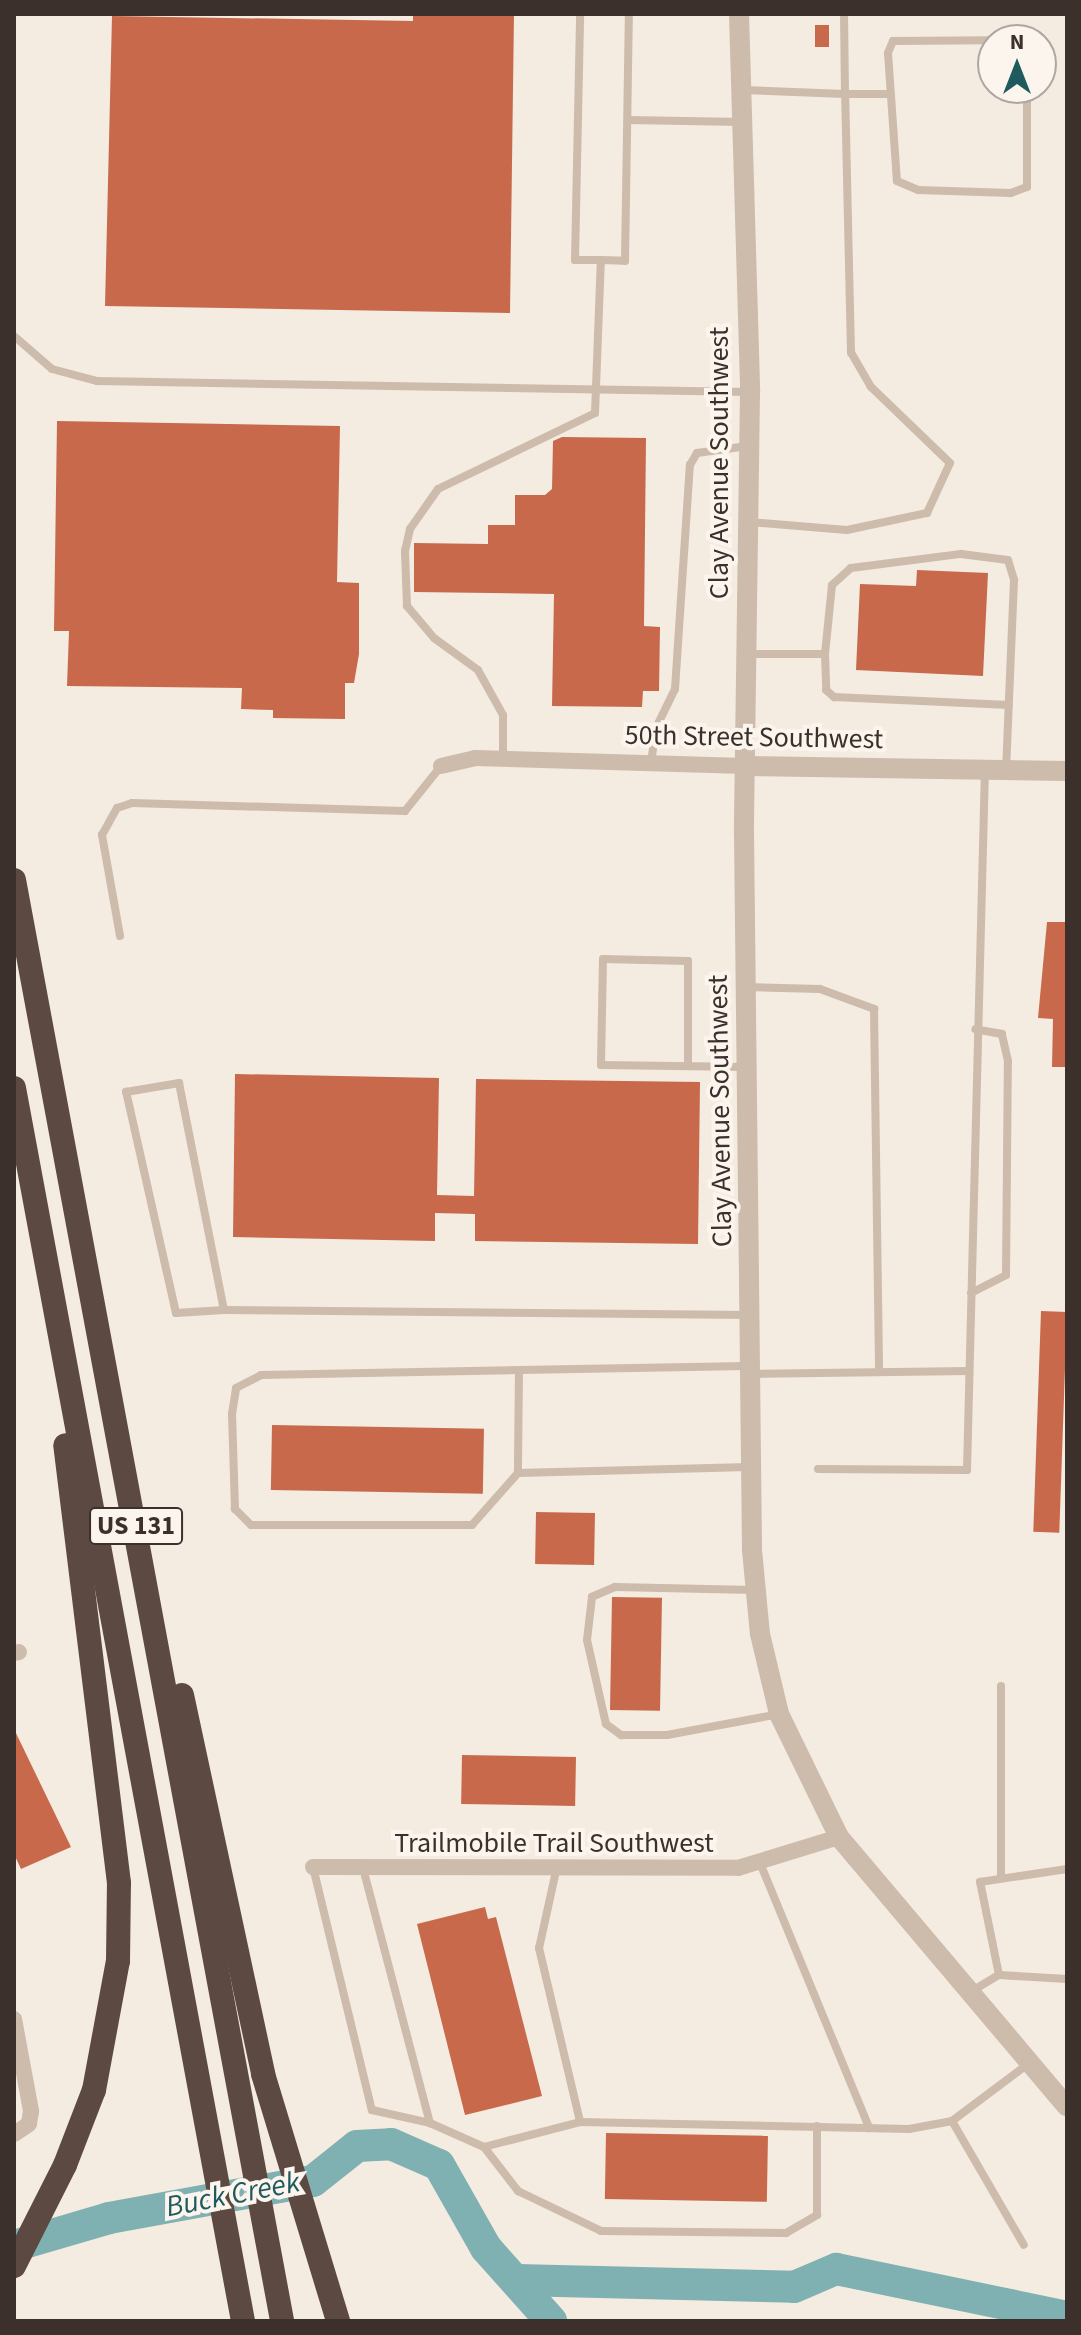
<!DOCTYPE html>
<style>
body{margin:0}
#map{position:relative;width:1081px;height:2335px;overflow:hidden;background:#f4ebe1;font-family:"Source Sans 3",sans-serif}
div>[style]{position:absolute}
.river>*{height:32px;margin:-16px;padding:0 16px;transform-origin:16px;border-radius:16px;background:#7fb0b2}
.building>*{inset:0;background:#c8694b;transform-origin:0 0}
.service>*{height:8px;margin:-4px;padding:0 4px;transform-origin:4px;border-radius:4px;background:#cdbbac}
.minor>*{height:16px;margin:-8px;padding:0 8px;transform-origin:8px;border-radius:8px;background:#cdbbac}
.tertiary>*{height:20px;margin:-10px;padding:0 10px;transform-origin:10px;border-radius:10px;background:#cdbbac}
.motorway>*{height:24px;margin:-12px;padding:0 12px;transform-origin:12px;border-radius:12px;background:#5c4a42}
span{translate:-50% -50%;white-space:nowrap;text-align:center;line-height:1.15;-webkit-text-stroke:8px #fbf5ee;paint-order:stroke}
.shield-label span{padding:2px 6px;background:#fbf5ee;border:2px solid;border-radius:6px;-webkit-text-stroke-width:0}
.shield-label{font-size:26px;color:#3b302b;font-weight:700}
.street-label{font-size:28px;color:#3b302b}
.water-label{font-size:30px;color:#1f5a5e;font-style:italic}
.frame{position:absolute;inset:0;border:16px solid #3b302b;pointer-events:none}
.north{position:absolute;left:977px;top:24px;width:80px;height:80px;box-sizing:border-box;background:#fbf5ee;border:2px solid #aea6a0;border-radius:50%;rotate:0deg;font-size:22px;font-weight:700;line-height:32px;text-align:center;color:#3b302b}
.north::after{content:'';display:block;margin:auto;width:28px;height:36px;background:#1f5a5e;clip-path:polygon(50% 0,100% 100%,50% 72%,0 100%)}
</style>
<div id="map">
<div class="river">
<i style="left:14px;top:2246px;width:99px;rotate:-16.4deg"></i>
<i style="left:109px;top:2218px;width:207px;rotate:-10.3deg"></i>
<i style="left:313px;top:2181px;width:56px;rotate:-38.5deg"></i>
<i style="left:357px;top:2146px;width:34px;rotate:-3deg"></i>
<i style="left:391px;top:2144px;width:52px;rotate:23.6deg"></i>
<i style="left:439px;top:2165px;width:95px;rotate:60.5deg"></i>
<i style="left:486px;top:2248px;width:98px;rotate:48.3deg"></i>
<i style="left:517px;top:2280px;width:277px;rotate:1.4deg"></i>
<i style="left:794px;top:2287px;width:46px;rotate:-23.2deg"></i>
<i style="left:836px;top:2269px;width:236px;rotate:11.7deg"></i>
</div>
<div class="building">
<i style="clip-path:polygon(413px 14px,514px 14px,510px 313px,105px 306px,112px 16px,413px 21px)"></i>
<i style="left:829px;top:25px;width:22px;height:14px;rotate:90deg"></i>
<i style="clip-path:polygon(57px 421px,340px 426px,337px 582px,359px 583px,359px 654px,354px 683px,345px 683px,345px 719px,273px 718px,273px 710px,241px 709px,242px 688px,67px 686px,69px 631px,54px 631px)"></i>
<i style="clip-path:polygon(562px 437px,646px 438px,644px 626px,660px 627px,659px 691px,643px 691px,642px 707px,552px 706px,554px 594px,414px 592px,414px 543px,488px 544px,488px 525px,515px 525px,515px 495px,545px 495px,552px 489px,553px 441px)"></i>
<i style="clip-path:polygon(917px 570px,988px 573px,983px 676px,856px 670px,860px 584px,916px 586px)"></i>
<i style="clip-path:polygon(1047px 922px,1067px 922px,1067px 1067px,1052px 1067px,1053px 1019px,1038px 1018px)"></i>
<i style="clip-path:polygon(235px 1074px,439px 1078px,437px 1195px,474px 1196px,476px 1079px,700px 1082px,698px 1244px,475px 1241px,475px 1214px,435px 1213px,435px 1241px,233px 1237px)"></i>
<i style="left:1041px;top:1311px;width:26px;height:221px;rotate:2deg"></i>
<i style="left:272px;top:1425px;width:212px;height:65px;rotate:1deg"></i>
<i style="left:536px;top:1512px;width:59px;height:52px;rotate:1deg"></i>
<i style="left:612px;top:1597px;width:50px;height:113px;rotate:1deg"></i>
<i style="clip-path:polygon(14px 1729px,71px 1847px,21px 1869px,14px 1854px)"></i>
<i style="left:462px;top:1755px;width:114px;height:49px;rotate:1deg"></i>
<i style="clip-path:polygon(485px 1907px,488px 1919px,496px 1917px,542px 2096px,465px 2115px,417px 1924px)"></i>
<i style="left:606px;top:2133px;width:162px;height:66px;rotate:1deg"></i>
</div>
<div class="service">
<i style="left:1019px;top:40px;width:126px;rotate:179.5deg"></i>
<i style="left:893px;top:41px;width:13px;rotate:113deg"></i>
<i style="left:888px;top:53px;width:128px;rotate:86deg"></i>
<i style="left:897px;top:181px;width:23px;rotate:23deg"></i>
<i style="left:918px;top:190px;width:93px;rotate:1.8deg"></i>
<i style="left:1011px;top:193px;width:17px;rotate:-21deg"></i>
<i style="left:1027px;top:187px;width:99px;rotate:-90deg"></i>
<i style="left:742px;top:90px;width:103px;rotate:2.2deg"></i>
<i style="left:845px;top:94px;width:80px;rotate:-90.7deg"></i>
<i style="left:628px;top:120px;width:115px;rotate:1deg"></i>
<i style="left:601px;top:260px;width:24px;rotate:2deg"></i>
<i style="left:625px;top:261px;width:247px;rotate:-89.1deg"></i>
<i style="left:14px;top:336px;width:50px;rotate:41deg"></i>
<i style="left:52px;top:369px;width:47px;rotate:14.9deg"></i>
<i style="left:97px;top:381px;width:653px;rotate:0.97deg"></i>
<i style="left:749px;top:522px;width:98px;rotate:4.7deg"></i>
<i style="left:847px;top:530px;width:82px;rotate:-12deg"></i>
<i style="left:927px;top:513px;width:55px;rotate:-65.3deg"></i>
<i style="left:950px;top:463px;width:110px;rotate:-136.1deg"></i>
<i style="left:871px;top:387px;width:39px;rotate:-120deg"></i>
<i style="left:851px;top:353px;width:259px;rotate:-91.3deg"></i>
<i style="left:845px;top:94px;width:44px"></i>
<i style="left:747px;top:654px;width:78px"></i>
<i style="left:825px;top:654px;width:69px;rotate:-84.2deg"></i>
<i style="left:832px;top:585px;width:25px;rotate:-42deg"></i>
<i style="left:851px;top:568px;width:111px;rotate:-7.3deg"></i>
<i style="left:961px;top:554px;width:47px;rotate:7.3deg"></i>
<i style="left:1008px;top:560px;width:21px;rotate:73deg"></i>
<i style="left:1014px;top:580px;width:189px;rotate:92.4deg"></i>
<i style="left:825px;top:654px;width:36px;rotate:88deg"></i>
<i style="left:826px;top:690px;width:11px;rotate:41deg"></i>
<i style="left:834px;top:697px;width:175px;rotate:2.6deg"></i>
<i style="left:503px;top:759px;width:44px;rotate:-90deg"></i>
<i style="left:503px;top:715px;width:51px;rotate:-119.1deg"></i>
<i style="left:478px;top:670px;width:54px;rotate:-144deg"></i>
<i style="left:434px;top:638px;width:42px;rotate:-130.2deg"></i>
<i style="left:407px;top:606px;width:55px;rotate:-92.1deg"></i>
<i style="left:405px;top:551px;width:23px;rotate:-77deg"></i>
<i style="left:410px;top:529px;width:49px;rotate:-55deg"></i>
<i style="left:438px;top:489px;width:174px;rotate:-25.8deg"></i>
<i style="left:595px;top:413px;width:153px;rotate:-87.8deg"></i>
<i style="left:601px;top:260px;width:26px;rotate:180deg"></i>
<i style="left:575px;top:260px;width:246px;rotate:-88.8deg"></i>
<i style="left:651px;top:763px;width:35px;rotate:-82deg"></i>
<i style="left:656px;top:728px;width:43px;rotate:-64deg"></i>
<i style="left:675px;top:689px;width:225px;rotate:-86.2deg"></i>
<i style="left:690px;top:465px;width:14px;rotate:-60deg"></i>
<i style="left:697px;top:453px;width:51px;rotate:-7.8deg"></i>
<i style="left:120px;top:936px;width:103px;rotate:-100.1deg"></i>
<i style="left:102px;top:835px;width:31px;rotate:-61deg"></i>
<i style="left:117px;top:808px;width:16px;rotate:-18deg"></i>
<i style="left:132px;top:803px;width:273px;rotate:1.7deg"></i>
<i style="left:405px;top:811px;width:58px;rotate:-51.3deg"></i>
<i style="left:746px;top:987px;width:74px;rotate:1.5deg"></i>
<i style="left:820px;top:989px;width:58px;rotate:20.3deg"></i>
<i style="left:874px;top:1009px;width:363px;rotate:89.2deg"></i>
<i style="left:688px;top:1066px;width:105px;rotate:-90deg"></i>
<i style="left:688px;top:961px;width:85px;rotate:-178.7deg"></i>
<i style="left:603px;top:959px;width:106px;rotate:91.1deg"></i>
<i style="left:601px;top:1065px;width:146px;rotate:0.8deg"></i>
<i style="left:971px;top:1293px;width:39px;rotate:-27deg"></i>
<i style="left:1006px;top:1275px;width:214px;rotate:-89.5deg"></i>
<i style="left:1008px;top:1061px;width:28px;rotate:-103deg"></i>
<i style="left:1002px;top:1034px;width:27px;rotate:-170deg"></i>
<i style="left:224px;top:1310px;width:48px;rotate:176.4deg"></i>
<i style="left:176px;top:1313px;width:227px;rotate:-102.7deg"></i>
<i style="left:126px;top:1092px;width:54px;rotate:-9.6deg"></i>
<i style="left:179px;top:1083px;width:231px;rotate:78.8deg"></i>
<i style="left:224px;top:1310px;width:527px;rotate:0.54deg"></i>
<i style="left:747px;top:1366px;width:228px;rotate:179deg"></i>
<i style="left:519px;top:1370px;width:103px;rotate:90.6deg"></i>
<i style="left:518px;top:1473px;width:231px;rotate:-1.5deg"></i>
<i style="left:752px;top:1374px;width:217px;rotate:-0.8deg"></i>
<i style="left:818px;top:1469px;width:149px;rotate:0.4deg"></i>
<i style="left:967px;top:1470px;width:700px;rotate:-88.53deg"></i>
<i style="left:518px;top:1473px;width:69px;rotate:131.5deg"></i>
<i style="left:472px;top:1525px;width:221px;rotate:180deg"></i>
<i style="left:251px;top:1525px;width:23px;rotate:-135deg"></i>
<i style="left:235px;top:1509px;width:95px;rotate:-91.8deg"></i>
<i style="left:232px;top:1414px;width:26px;rotate:-81deg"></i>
<i style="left:236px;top:1388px;width:28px;rotate:-27deg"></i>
<i style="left:261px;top:1375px;width:258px;rotate:-1.1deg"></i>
<i style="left:754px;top:1590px;width:139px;rotate:-178.8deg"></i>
<i style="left:615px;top:1587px;width:25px;rotate:157deg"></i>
<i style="left:592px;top:1597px;width:43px;rotate:96.6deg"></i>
<i style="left:587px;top:1640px;width:86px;rotate:77.3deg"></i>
<i style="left:606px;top:1724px;width:19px;rotate:36deg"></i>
<i style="left:621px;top:1735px;width:46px"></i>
<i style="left:667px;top:1735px;width:114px;rotate:-10.6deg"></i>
<i style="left:760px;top:1863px;width:287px;rotate:67.6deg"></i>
<i style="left:313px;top:1867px;width:250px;rotate:76.4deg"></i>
<i style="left:372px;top:2110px;width:59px;rotate:12.6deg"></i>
<i style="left:430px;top:2123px;width:59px;rotate:24deg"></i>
<i style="left:484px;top:2147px;width:99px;rotate:-14.6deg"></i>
<i style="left:580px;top:2122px;width:329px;rotate:1.2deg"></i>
<i style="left:909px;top:2129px;width:44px;rotate:-10.5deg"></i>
<i style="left:952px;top:2121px;width:95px;rotate:-36.9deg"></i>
<i style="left:363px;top:1868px;width:264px;rotate:75.3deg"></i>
<i style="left:556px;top:1871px;width:79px;rotate:102.4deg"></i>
<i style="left:539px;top:1948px;width:179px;rotate:76.7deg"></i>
<i style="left:1001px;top:1876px;width:190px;rotate:-90deg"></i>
<i style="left:999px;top:1975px;width:95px;rotate:-101.5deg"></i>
<i style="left:980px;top:1882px;width:88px;rotate:-8.5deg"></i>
<i style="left:972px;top:1991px;width:31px;rotate:-31deg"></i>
<i style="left:999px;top:1975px;width:68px;rotate:3.4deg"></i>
<i style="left:952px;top:2121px;width:143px;rotate:59.9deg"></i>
<i style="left:484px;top:2147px;width:56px;rotate:52.3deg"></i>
<i style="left:518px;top:2191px;width:92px;rotate:25.7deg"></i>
<i style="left:601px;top:2231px;width:185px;rotate:0.6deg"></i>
<i style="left:786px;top:2233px;width:36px;rotate:-30deg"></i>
<i style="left:817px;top:2215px;width:89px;rotate:-90deg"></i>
</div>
<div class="minor">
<i style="left:441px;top:766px;width:35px;rotate:-13deg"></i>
<i style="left:475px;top:758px;width:270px;rotate:1.7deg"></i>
<i style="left:14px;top:1653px;width:5px;rotate:-11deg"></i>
<i style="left:313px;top:1867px;width:425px;rotate:0.1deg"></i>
<i style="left:738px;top:1868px;width:106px;rotate:-17.1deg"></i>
<i style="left:14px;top:2019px;width:94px;rotate:79.5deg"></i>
<i style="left:31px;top:2111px;width:13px;rotate:99deg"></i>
<i style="left:29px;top:2124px;width:18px;rotate:146deg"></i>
</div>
<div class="tertiary">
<i style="left:739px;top:14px;width:378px;rotate:88.3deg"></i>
<i style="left:750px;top:392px;width:441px;rotate:90.8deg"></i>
<i style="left:744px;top:833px;width:717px;rotate:89.36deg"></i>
<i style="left:752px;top:1550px;width:84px;rotate:84.6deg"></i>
<i style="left:760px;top:1634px;width:82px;rotate:76.6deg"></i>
<i style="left:779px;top:1714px;width:137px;rotate:64deg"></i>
<i style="left:839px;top:1837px;width:353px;rotate:49.8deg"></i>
<i style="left:745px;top:766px;width:322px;rotate:0.9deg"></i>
</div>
<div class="motorway">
<i style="left:14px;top:880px;width:1466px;rotate:79.46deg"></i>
<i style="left:14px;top:1088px;width:1254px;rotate:79.48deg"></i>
<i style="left:182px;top:1695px;width:388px;rotate:77.9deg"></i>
<i style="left:263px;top:2074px;width:258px;rotate:73.1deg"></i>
<i style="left:14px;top:2266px;width:113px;rotate:-63.2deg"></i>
<i style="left:65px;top:2165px;width:80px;rotate:-68.9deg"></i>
<i style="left:94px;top:2090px;width:131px;rotate:-79.5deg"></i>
<i style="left:118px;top:1961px;width:78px;rotate:-89.3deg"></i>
<i style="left:119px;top:1883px;width:441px;rotate:-97deg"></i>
</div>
<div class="shield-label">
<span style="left:136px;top:1526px">US 131</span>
</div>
<div class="street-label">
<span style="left:719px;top:463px;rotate:-90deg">Clay Avenue Southwest</span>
<span style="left:754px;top:737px;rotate:1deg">50th Street Southwest</span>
<span style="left:720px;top:1111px;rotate:-91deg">Clay Avenue Southwest</span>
<span style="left:554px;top:1843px">Trailmobile Trail Southwest</span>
</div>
<div class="water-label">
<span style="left:233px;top:2195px;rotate:-11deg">Buck Creek</span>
</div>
<div class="frame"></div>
<div class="north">N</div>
</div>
